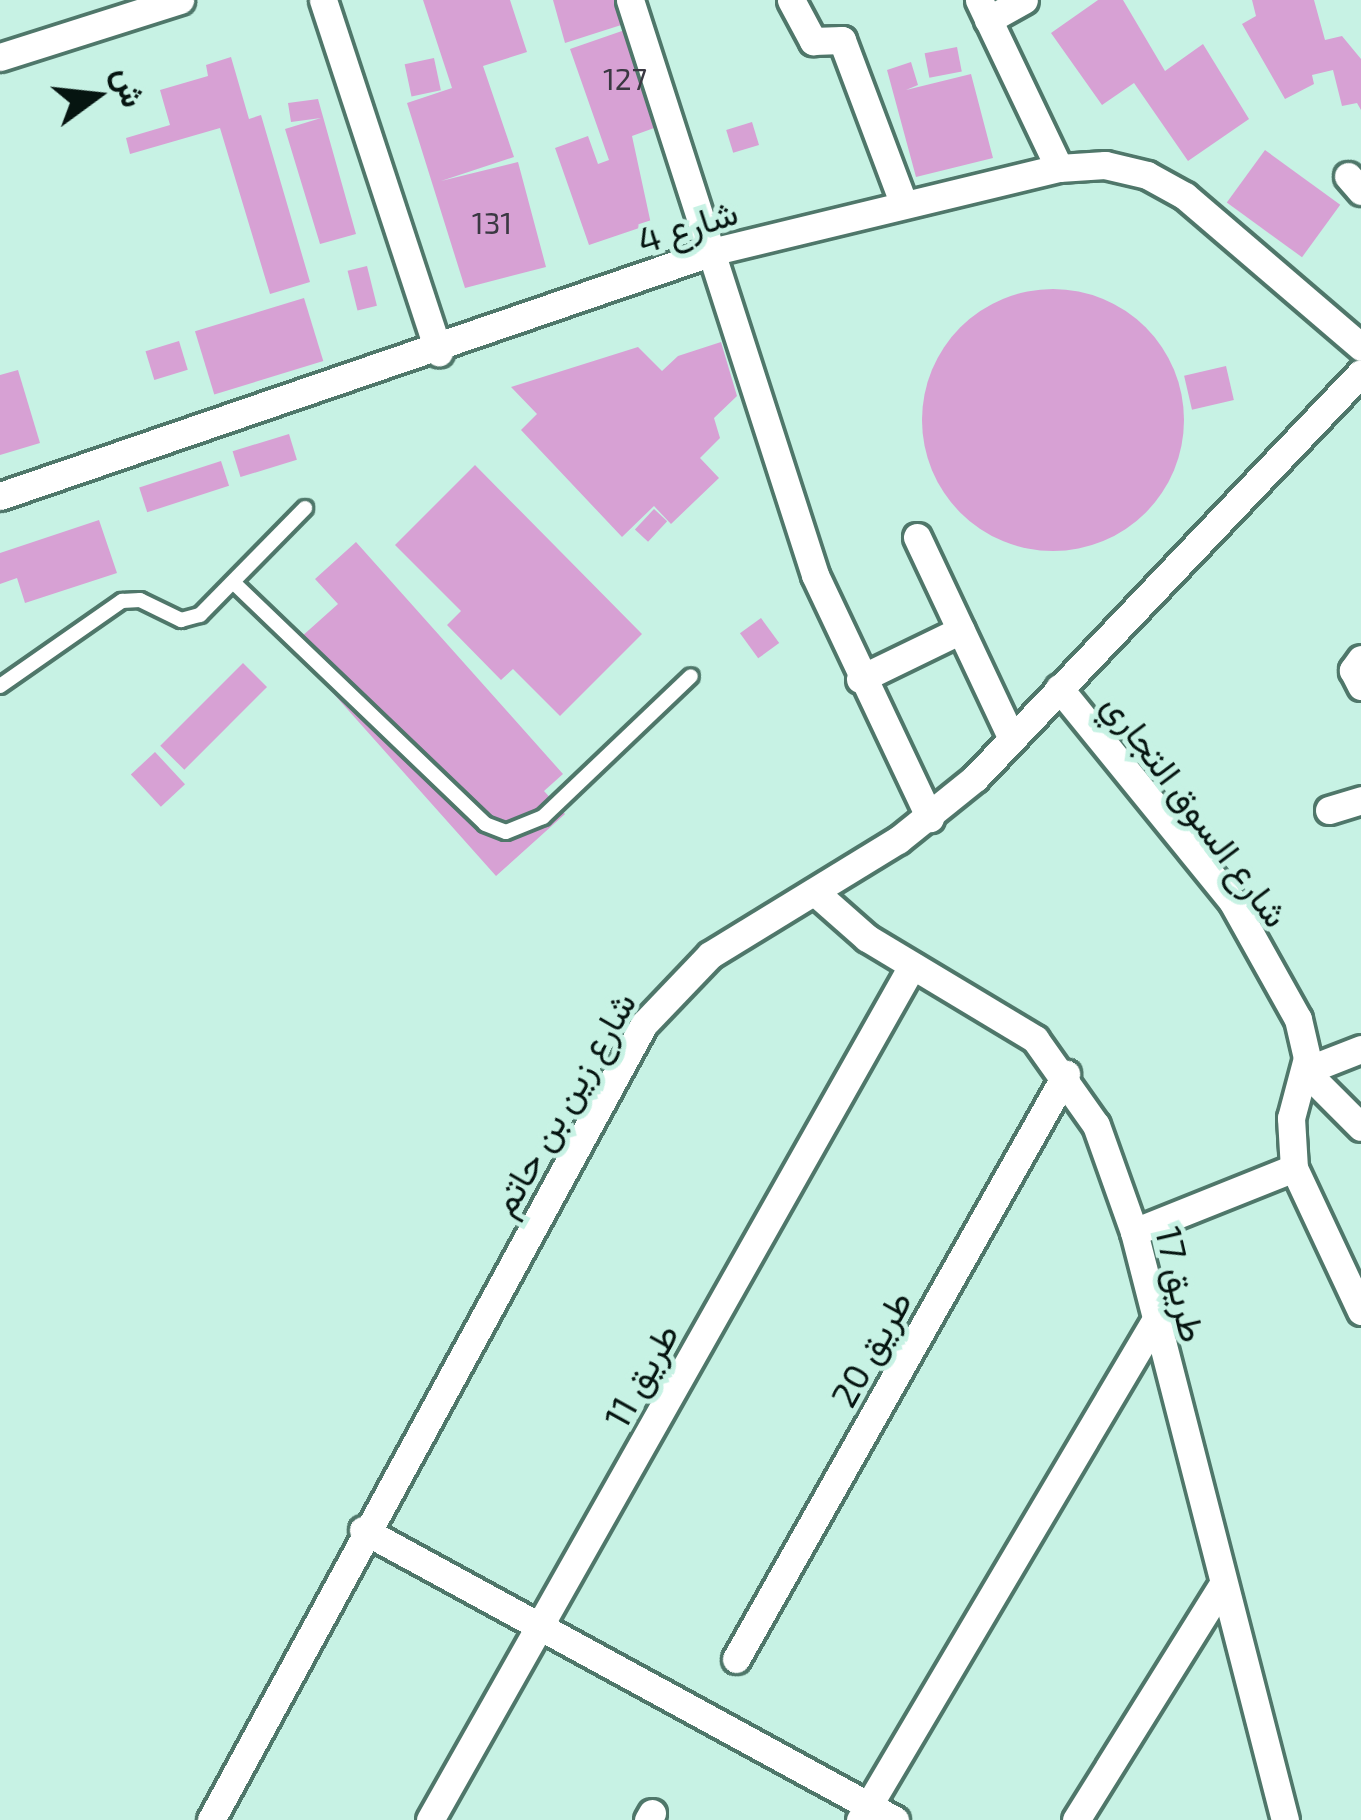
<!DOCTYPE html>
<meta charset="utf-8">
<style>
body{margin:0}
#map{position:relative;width:1361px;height:1820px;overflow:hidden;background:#c7f2e4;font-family:"Exo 2",Vazirmatn,sans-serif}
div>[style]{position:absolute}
.building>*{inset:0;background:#d7a1d4;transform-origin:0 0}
.round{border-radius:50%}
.roads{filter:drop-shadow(3px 0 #4f776a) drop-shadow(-3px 0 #4f776a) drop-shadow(0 3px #4f776a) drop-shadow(0 -3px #4f776a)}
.lane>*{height:14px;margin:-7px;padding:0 7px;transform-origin:7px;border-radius:7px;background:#fff}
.street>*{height:27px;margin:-13.5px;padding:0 13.5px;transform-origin:13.5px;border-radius:13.5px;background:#fff}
span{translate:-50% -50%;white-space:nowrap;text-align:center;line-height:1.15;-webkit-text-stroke:10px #c7f2e4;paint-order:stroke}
.number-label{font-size:30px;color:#3a3842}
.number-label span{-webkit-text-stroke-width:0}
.street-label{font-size:36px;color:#061511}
.north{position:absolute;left:36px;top:36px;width:120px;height:120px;-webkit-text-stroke:9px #c7f2e4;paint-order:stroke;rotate:75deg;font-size:33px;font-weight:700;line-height:48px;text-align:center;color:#061511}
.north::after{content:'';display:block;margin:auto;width:42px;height:54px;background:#061511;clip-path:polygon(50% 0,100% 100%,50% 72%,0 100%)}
</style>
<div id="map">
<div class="building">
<i style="clip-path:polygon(423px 0,510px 0,527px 52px,483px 66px,514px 157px,441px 181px,518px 162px,546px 267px,465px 288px,407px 103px,452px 88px)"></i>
<i style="clip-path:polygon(553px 0,638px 0,643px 18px,565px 43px)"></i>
<i style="clip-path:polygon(1098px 0,1123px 0,1165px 71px,1203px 44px,1249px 119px,1188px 161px,1134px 83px,1102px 105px,1051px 33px)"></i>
<i style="clip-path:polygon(1252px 0,1314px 0,1325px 40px,1342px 36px,1361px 59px,1361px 110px,1357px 103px,1342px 106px,1333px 70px,1312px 75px,1314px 84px,1285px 99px,1242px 24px,1256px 16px)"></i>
<i style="clip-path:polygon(645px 23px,679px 119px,632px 136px,651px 224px,589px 245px,555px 148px,588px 136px,598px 164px,609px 160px,570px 49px)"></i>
<i style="left:957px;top:47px;width:25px;height:33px;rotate:79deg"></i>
<i style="clip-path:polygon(231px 57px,249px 119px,261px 115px,310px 282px,270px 294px,220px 128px,130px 154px,126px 138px,170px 125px,160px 90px,208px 76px,206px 65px)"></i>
<i style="left:434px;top:58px;width:33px;height:30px;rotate:78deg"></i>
<i style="clip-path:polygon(911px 62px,918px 85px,906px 90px,971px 74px,993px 158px,916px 177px,887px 70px)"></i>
<i style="clip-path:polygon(318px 99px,356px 234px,320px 244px,285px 129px,321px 118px,291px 122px,288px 103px)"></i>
<i style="left:752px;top:122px;width:24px;height:27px;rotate:73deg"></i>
<i style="left:1265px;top:150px;width:93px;height:65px;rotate:36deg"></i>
<i style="left:367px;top:266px;width:41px;height:20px;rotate:76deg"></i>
<i class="round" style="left:922px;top:289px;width:262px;height:262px"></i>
<i style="left:304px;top:298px;width:66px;height:114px;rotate:73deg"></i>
<i style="left:179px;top:341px;width:30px;height:35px;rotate:73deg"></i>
<i style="clip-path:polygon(721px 342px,737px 396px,714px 418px,720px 438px,700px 458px,719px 478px,671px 524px,654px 506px,622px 537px,521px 430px,537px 414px,511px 387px,638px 347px,662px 371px,678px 356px)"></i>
<i style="left:1226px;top:366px;width:35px;height:43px;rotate:77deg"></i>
<i style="clip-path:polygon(18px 370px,40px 443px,0 455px,0 375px)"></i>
<i style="left:289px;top:434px;width:27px;height:59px;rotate:73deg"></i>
<i style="left:221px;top:461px;width:26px;height:86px;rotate:72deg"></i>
<i style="clip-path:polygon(475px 465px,642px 634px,560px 716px,513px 669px,501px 680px,447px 625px,461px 611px,395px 545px)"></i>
<i style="left:654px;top:509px;width:18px;height:28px;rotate:43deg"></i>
<i style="clip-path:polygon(99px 520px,117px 573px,25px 603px,17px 578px,0 584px,0 553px)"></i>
<i style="clip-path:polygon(356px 542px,563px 774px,544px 791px,565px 814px,496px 876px,291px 646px,338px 604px,315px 579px)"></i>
<i style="left:761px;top:618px;width:31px;height:26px;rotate:54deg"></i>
<i style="left:243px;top:663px;width:34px;height:117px;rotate:45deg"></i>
<i style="left:155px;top:752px;width:44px;height:33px;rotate:47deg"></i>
</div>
<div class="roads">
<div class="lane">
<i style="left:233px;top:582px;width:349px;rotate:43.8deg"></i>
<i style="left:485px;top:824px;width:22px;rotate:21deg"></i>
<i style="left:506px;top:832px;width:40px;rotate:-22deg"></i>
<i style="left:543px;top:817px;width:204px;rotate:-43.6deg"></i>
<i style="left:0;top:686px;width:149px;rotate:-34.9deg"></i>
<i style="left:122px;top:601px;width:18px;rotate:-3deg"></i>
<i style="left:140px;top:600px;width:46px;rotate:26deg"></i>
<i style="left:181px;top:620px;width:20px;rotate:-15deg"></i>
<i style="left:200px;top:615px;width:150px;rotate:-45.5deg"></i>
</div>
<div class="street">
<i style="left:323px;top:0;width:371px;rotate:71.8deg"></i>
<i style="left:630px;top:0;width:604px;rotate:72.16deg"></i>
<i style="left:815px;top:575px;width:269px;rotate:64.7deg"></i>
<i style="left:791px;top:0;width:47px;rotate:61.8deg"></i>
<i style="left:813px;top:41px;width:29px;rotate:-2deg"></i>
<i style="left:842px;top:40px;width:171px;rotate:69.4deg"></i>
<i style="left:979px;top:0;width:186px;rotate:64.5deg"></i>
<i style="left:988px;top:20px;width:41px;rotate:-29.1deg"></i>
<i style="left:0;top:57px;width:189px;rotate:-17.6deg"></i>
<i style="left:1348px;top:176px;width:20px;rotate:49deg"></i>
<i style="left:0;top:496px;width:756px;rotate:-18.91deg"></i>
<i style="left:715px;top:251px;width:354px;rotate:-13.6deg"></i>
<i style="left:1059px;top:168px;width:46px;rotate:-3.7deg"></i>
<i style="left:1105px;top:165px;width:43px;rotate:13.4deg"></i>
<i style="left:1147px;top:175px;width:43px;rotate:28.9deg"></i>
<i style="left:1185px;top:196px;width:232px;rotate:40.6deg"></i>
<i style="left:917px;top:537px;width:223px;rotate:64.8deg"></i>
<i style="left:1361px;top:659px;width:14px;rotate:126deg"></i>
<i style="left:1353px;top:670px;width:18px;rotate:63deg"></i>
<i style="left:860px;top:679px;width:112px;rotate:-25.9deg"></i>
<i style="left:1059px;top:688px;width:274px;rotate:50.9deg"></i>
<i style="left:1232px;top:901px;width:135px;rotate:60.8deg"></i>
<i style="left:1298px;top:1019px;width:40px;rotate:77deg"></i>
<i style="left:1307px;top:1058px;width:62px;rotate:104.9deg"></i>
<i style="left:1291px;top:1118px;width:50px;rotate:86.6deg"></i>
<i style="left:1294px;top:1168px;width:158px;rotate:64.9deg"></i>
<i style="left:1329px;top:810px;width:34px;rotate:-17deg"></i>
<i style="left:816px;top:893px;width:68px;rotate:41.4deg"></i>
<i style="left:867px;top:938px;width:196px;rotate:31deg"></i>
<i style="left:1035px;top:1039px;width:105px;rotate:54.7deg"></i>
<i style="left:1096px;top:1125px;width:114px;rotate:70.4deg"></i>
<i style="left:1134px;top:1232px;width:607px;rotate:75.6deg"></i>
<i style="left:1361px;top:1049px;width:60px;rotate:158.6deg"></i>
<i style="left:1305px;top:1071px;width:79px;rotate:45deg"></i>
<i style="left:1134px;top:1232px;width:172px;rotate:-21.8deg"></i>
<i style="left:363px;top:1530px;width:606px;rotate:28.6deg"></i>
<i style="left:736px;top:1659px;width:672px;rotate:-60.57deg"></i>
<i style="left:211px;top:1820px;width:906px;rotate:-61.46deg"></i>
<i style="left:644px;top:1024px;width:95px;rotate:-46.3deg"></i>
<i style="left:710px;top:955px;width:220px;rotate:-31.5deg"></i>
<i style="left:898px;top:840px;width:99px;rotate:-38.8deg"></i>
<i style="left:975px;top:778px;width:559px;rotate:-46.38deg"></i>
<i style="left:430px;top:1820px;width:981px;rotate:-60.56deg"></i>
<i style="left:648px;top:1820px;width:8px;rotate:-60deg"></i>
<i style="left:860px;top:1820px;width:576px;rotate:-59.43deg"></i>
<i style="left:1076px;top:1820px;width:274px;rotate:-58.1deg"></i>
</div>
</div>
<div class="number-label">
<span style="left:625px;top:78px">127</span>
<span style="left:492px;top:222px">131</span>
</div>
<div class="street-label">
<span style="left:687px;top:225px;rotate:-18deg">شارع 4</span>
<span style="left:1197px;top:809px;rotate:53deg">شارع السوق التجاري</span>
<span style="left:562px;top:1103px;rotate:-60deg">شارع زين بن حاتم</span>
<span style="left:1182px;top:1284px;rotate:77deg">طريق 17</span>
<span style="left:870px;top:1348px;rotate:-61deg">طريق 20</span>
<span style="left:640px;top:1375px;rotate:-61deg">طريق 11</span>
</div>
<div class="north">ش</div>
</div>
